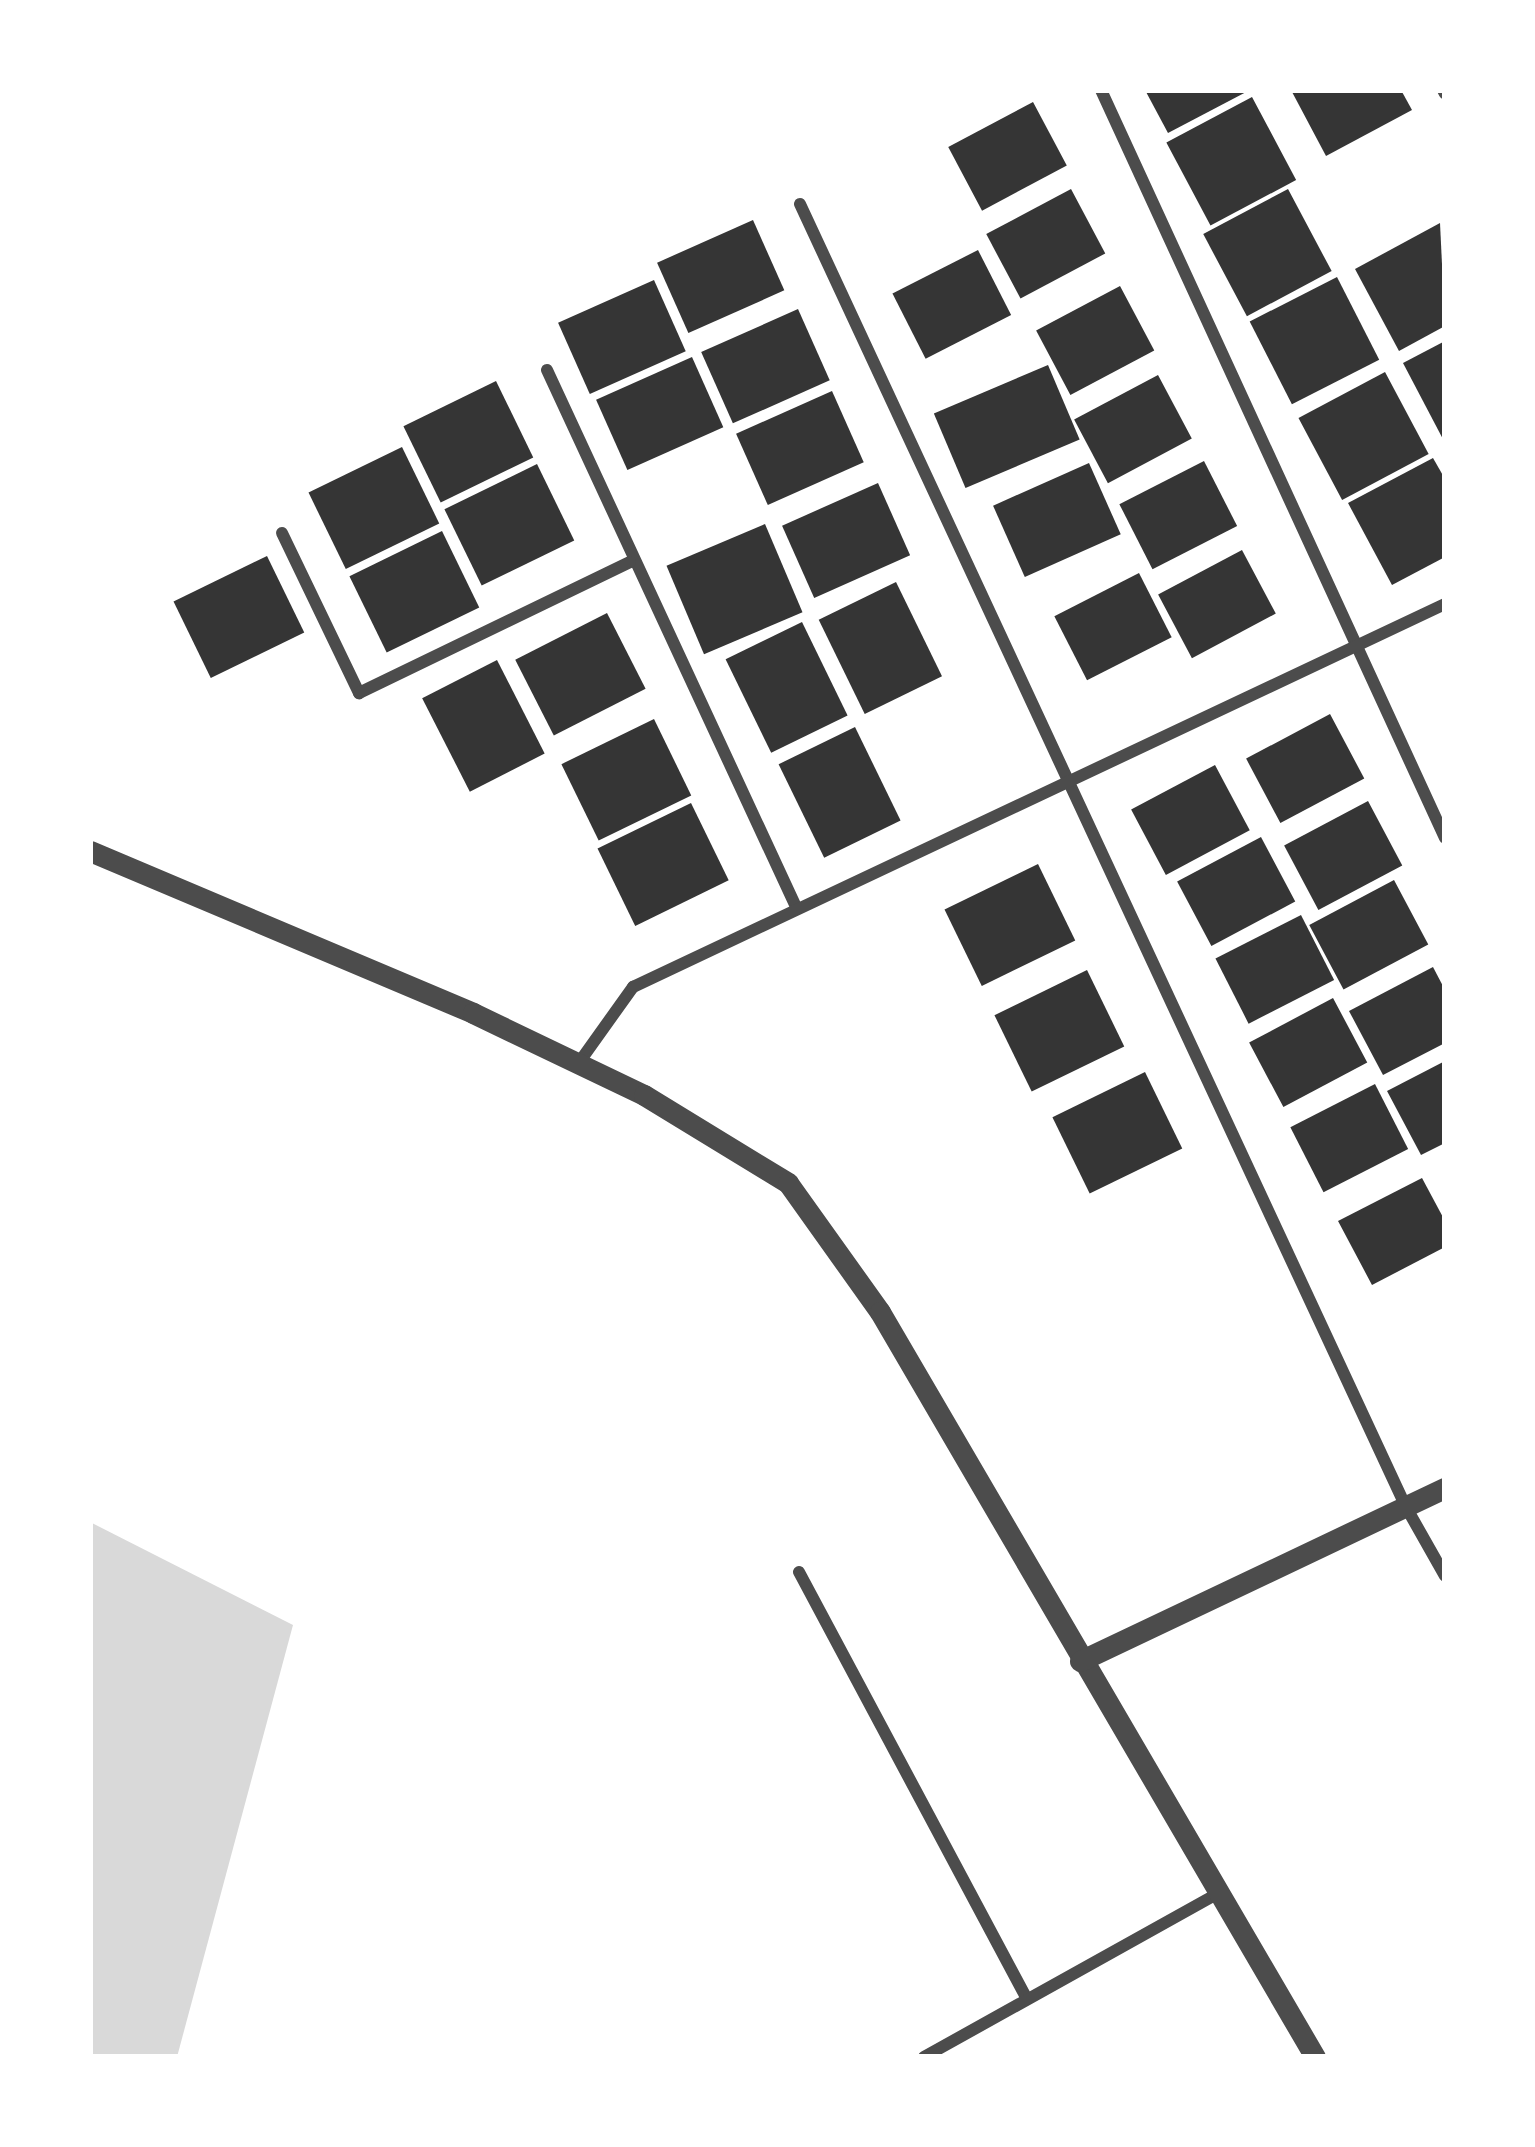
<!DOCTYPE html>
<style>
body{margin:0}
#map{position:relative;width:1535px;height:2147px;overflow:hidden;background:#fff;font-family:"Titillium Web",sans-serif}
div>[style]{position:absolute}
.water>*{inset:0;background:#d9d9d9}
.building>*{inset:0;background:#353535;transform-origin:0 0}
.minor>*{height:12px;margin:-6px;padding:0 6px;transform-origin:6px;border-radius:6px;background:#4c4c4c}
.tertiary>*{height:21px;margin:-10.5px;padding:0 10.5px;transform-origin:10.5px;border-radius:10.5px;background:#4c4c4c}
span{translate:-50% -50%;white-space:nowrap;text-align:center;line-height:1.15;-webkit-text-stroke:9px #fff;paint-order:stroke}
.frame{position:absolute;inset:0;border:93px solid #fff;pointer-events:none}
</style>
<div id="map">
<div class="water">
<i style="clip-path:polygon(90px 1522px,293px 1625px,177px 2057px,90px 2057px)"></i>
</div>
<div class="building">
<i style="clip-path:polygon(1145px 90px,1250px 90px,1168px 133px)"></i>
<i style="clip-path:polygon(1291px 90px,1401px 90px,1412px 110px,1326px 156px)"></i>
<i style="left:1252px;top:97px;width:94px;height:97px;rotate:62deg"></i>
<i style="left:1033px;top:102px;width:72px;height:96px;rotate:62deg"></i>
<i style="left:1071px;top:189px;width:73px;height:96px;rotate:62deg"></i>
<i style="left:1288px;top:189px;width:93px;height:96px;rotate:62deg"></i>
<i style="left:753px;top:220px;width:77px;height:105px;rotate:66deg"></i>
<i style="clip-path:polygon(1440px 223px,1445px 326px,1399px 351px,1355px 269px)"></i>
<i style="left:978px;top:250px;width:73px;height:96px;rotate:63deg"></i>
<i style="left:1337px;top:277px;width:93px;height:98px;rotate:63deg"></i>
<i style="left:654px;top:280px;width:78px;height:105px;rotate:66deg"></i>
<i style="left:1120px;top:286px;width:73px;height:95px;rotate:62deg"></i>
<i style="left:798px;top:309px;width:78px;height:106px;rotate:66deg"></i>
<i style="clip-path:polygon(1445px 341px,1445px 443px,1403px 363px)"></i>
<i style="left:692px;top:357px;width:77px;height:105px;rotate:66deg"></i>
<i style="left:1048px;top:365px;width:81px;height:124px;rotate:67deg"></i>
<i style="left:1385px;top:372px;width:93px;height:98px;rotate:62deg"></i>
<i style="left:1158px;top:375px;width:72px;height:95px;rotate:62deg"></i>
<i style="left:496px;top:381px;width:85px;height:103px;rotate:64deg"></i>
<i style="left:832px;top:391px;width:78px;height:105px;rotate:66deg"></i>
<i style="left:402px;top:447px;width:85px;height:104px;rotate:64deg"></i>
<i style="clip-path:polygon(1433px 458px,1445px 479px,1445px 557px,1392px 585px,1348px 503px)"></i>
<i style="left:1204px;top:461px;width:73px;height:95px;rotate:63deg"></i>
<i style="left:1089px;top:463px;width:78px;height:105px;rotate:66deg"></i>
<i style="left:537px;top:464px;width:85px;height:103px;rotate:64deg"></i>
<i style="left:878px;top:483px;width:79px;height:105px;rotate:66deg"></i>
<i style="left:765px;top:524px;width:96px;height:107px;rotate:67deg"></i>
<i style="left:442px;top:531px;width:85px;height:103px;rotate:64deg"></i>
<i style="left:1242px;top:550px;width:72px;height:95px;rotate:62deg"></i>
<i style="left:267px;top:556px;width:85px;height:104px;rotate:64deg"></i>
<i style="left:1139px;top:573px;width:72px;height:95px;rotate:63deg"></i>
<i style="left:896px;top:582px;width:105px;height:86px;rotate:64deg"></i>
<i style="left:607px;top:613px;width:85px;height:103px;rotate:63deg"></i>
<i style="left:802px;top:622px;width:104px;height:85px;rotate:64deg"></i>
<i style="left:497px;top:660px;width:105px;height:84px;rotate:63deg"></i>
<i style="left:1330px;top:714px;width:73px;height:95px;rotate:62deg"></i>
<i style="left:654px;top:719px;width:85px;height:103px;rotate:64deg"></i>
<i style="left:855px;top:727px;width:104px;height:85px;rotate:64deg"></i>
<i style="left:1215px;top:765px;width:74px;height:95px;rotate:62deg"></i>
<i style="left:1368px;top:801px;width:73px;height:95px;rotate:62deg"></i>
<i style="left:691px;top:803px;width:86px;height:104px;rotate:64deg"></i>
<i style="left:1261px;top:837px;width:73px;height:95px;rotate:62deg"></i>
<i style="left:1038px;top:864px;width:85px;height:104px;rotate:64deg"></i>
<i style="left:1394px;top:880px;width:73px;height:96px;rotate:62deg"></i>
<i style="left:1301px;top:915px;width:73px;height:96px;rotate:63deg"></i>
<i style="clip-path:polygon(1433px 967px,1445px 990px,1445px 1043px,1383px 1075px,1349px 1011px)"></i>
<i style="left:1087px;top:970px;width:85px;height:103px;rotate:64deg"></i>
<i style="left:1333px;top:998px;width:73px;height:95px;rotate:62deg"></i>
<i style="clip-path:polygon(1445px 1061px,1445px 1143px,1421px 1155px,1387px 1091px)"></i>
<i style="left:1145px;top:1072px;width:85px;height:103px;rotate:64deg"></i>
<i style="left:1375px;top:1084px;width:73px;height:95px;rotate:63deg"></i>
<i style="clip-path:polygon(1422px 1178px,1445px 1221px,1445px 1247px,1372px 1285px,1338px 1221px)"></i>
</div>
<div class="minor">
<i style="left:1101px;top:90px;width:823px;rotate:65.3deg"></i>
<i style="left:1443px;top:90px;width:4px;rotate:63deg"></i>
<i style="left:800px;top:204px;width:1437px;rotate:65.06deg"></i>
<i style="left:1406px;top:1507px;width:79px;rotate:60.5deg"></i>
<i style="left:547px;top:370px;width:592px;rotate:65.12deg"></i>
<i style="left:282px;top:533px;width:178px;rotate:64.3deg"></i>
<i style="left:359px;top:693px;width:301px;rotate:-25.8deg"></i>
<i style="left:578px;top:1064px;width:95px;rotate:-54.5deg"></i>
<i style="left:633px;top:987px;width:898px;rotate:-25.25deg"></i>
<i style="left:799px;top:1572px;width:483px;rotate:61.9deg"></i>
<i style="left:924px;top:2057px;width:339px;rotate:-29.1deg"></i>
</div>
<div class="tertiary">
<i style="left:90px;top:851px;width:416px;rotate:22.9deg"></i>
<i style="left:473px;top:1013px;width:190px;rotate:25.6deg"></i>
<i style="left:644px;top:1095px;width:169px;rotate:31.4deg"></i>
<i style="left:788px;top:1183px;width:158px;rotate:54.5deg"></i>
<i style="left:880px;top:1312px;width:863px;rotate:59.72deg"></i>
<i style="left:1080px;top:1661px;width:404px;rotate:-25.4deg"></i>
</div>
<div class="frame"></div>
</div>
